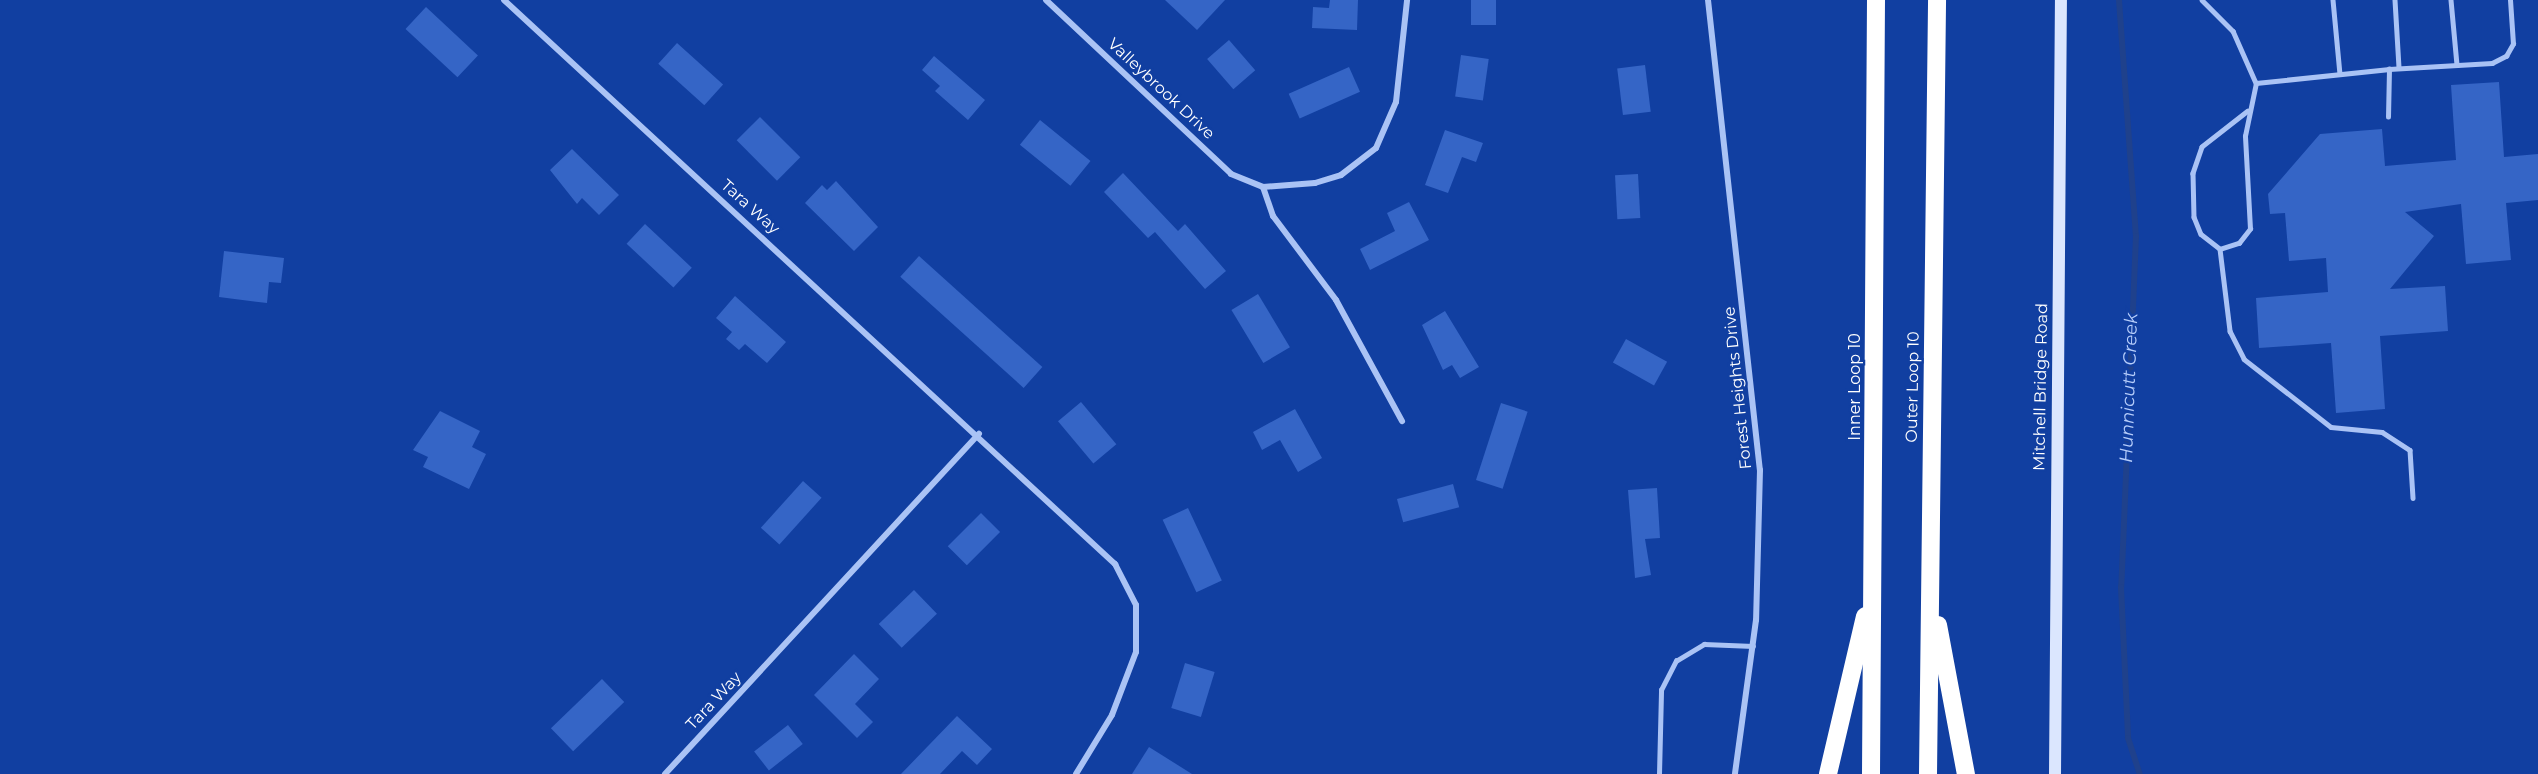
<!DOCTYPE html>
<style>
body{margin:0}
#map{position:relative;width:2538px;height:774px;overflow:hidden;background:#113fa1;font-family:Montserrat,sans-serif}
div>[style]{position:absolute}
.stream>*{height:6px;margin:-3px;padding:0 3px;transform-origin:3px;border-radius:3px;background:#1f418c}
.building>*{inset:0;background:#3565c6;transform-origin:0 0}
.lane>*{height:4.5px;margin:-2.25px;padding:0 2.25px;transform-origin:2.25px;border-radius:2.25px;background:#aac3f5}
.street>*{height:6px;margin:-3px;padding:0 3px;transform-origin:3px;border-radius:3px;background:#aac3f5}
.secondary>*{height:12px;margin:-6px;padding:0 6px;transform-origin:6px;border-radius:6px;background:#dbe6fe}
.highway>*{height:18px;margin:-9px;padding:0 9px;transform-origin:9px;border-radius:9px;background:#fff}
span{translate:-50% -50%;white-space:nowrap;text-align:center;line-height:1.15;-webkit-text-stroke:4.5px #113fa1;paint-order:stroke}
.street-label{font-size:16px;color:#fff}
.water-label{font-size:18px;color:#b7cefb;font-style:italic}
</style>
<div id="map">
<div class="stream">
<i style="left:2119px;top:0;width:237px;rotate:85.9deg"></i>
<i style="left:2136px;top:236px;width:351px;rotate:92.4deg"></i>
<i style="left:2121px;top:587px;width:151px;rotate:87.3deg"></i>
<i style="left:2128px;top:738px;width:38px;rotate:72deg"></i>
</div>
<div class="building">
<i style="clip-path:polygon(1165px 0,1225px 0,1197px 30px)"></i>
<i style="clip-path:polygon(1330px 0,1358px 0,1357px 30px,1312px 28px,1313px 7px,1329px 8px)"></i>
<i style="left:1471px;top:0;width:25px;height:25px"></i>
<i style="left:426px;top:7px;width:71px;height:30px;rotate:43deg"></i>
<i style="left:1229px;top:40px;width:40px;height:29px;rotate:49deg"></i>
<i style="left:677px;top:43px;width:62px;height:28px;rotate:42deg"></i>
<i style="left:1461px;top:55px;width:28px;height:42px;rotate:8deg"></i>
<i style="clip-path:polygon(934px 56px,985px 100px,968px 120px,935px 91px,940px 86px,922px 70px)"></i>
<i style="left:1645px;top:65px;width:47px;height:28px;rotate:83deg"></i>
<i style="left:1349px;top:67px;width:27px;height:66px;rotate:66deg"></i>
<i style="clip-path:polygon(2499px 82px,2504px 157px,2538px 154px,2538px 200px,2506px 203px,2511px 260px,2466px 264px,2461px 204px,2405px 212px,2434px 236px,2390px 289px,2445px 286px,2448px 331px,2380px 336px,2385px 409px,2336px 413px,2331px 343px,2259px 348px,2256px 298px,2328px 292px,2326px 258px,2289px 261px,2285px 213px,2270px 214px,2268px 194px,2320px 134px,2382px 129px,2385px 166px,2456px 160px,2451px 85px)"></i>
<i style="left:760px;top:117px;width:57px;height:33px;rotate:45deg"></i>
<i style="left:1040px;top:120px;width:65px;height:32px;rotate:39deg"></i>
<i style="clip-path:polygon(1445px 130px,1483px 143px,1476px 162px,1462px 157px,1448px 193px,1425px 185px)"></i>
<i style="clip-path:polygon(572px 149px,619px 195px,599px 215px,582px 198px,577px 204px,550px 170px)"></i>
<i style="clip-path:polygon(1123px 173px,1178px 231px,1185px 224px,1226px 271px,1205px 289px,1155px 232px,1148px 238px,1104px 192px)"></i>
<i style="left:1638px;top:174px;width:44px;height:23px;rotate:87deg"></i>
<i style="clip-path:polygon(836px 181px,878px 227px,854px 251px,805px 203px,822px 185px,827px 190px)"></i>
<i style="clip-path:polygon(1409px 202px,1429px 240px,1370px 270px,1360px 249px,1395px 231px,1387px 213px)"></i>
<i style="left:645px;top:224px;width:64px;height:27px;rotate:43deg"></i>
<i style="clip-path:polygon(224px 251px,284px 258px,281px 283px,269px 282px,267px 303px,219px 297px)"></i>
<i style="left:919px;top:256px;width:166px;height:28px;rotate:42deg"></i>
<i style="left:1258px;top:294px;width:62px;height:31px;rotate:59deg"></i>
<i style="clip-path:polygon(735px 296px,786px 342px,767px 363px,745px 344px,739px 350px,726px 339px,732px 332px,716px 318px)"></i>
<i style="clip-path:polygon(1445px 311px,1479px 367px,1460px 378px,1452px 365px,1443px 370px,1422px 325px)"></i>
<i style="left:1626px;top:339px;width:47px;height:27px;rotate:29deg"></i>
<i style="left:1081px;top:402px;width:55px;height:30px;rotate:50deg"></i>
<i style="left:1501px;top:403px;width:28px;height:81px;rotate:18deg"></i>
<i style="clip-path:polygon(1295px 409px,1322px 458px,1298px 472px,1280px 440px,1262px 450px,1253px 432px)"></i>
<i style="clip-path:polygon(440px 411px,480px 431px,472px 447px,486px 454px,469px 489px,423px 467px,428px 457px,413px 450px)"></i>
<i style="left:803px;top:481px;width:25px;height:63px;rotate:42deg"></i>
<i style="left:1453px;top:484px;width:24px;height:58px;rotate:75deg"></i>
<i style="clip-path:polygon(1657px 488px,1660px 538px,1645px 539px,1651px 575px,1635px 578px,1628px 490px)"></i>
<i style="left:1188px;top:508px;width:80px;height:28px;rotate:65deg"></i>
<i style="left:981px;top:513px;width:27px;height:47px;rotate:45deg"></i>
<i style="left:914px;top:590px;width:33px;height:49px;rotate:46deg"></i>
<i style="clip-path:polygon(854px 654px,879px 679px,855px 704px,873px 722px,857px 738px,814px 695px)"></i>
<i style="left:1185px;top:663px;width:31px;height:47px;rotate:17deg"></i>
<i style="left:602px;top:679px;width:32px;height:71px;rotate:46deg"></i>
<i style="clip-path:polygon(957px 716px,992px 749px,977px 765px,962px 751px,940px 774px,901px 774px)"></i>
<i style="left:788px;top:725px;width:24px;height:43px;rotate:52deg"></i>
<i style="clip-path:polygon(1149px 747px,1192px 774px,1132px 774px)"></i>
</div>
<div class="lane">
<i style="left:2202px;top:0;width:44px;rotate:45deg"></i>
<i style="left:2233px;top:31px;width:57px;rotate:66.1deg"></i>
<i style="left:2256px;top:83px;width:134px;rotate:-6deg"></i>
<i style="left:2333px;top:0;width:74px;rotate:84.6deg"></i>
<i style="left:2395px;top:0;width:68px;rotate:86.6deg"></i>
<i style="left:2451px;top:0;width:65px;rotate:84.7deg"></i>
<i style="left:2248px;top:111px;width:58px;rotate:142deg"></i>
<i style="left:2202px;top:147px;width:28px;rotate:109deg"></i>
<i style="left:2193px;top:173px;width:44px;rotate:88.7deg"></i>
<i style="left:2194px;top:217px;width:18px;rotate:68deg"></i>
<i style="left:2201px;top:234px;width:24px;rotate:38deg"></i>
<i style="left:2220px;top:249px;width:83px;rotate:83deg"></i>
<i style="left:2230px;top:331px;width:31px;rotate:63deg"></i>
<i style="left:2244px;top:359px;width:110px;rotate:38deg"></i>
<i style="left:2331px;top:427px;width:51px;rotate:5.6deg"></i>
<i style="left:2382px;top:432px;width:33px;rotate:33deg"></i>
<i style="left:2410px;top:450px;width:48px;rotate:86.4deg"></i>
<i style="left:2388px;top:117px;width:48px;rotate:-88.8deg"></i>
<i style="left:2389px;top:69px;width:103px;rotate:-3.3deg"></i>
<i style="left:2492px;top:63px;width:16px;rotate:-27deg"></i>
<i style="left:2506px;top:56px;width:14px;rotate:-60deg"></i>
<i style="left:2513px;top:44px;width:44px;rotate:-93.9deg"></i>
<i style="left:2220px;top:249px;width:20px;rotate:-18deg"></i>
<i style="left:2239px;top:243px;width:18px;rotate:-52deg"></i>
<i style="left:2250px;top:229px;width:93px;rotate:-93.1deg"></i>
<i style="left:2245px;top:136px;width:54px;rotate:-78.3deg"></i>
<i style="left:1659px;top:774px;width:84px;rotate:-88.6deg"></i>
<i style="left:1661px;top:690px;width:33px;rotate:-63deg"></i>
<i style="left:1676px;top:661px;width:33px;rotate:-31deg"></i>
<i style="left:1704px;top:644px;width:49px;rotate:2.3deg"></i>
</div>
<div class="street">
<i style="left:504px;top:0;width:832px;rotate:42.71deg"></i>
<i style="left:1115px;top:564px;width:46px;rotate:62.9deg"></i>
<i style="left:1136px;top:605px;width:47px;rotate:90deg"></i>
<i style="left:1136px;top:652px;width:67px;rotate:110.9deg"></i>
<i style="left:1112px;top:715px;width:69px;rotate:121.4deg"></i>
<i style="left:1046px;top:0;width:254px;rotate:43.2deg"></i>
<i style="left:1231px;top:174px;width:35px;rotate:22deg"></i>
<i style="left:1263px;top:187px;width:52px;rotate:-4.4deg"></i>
<i style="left:1315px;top:183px;width:27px;rotate:-17deg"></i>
<i style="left:1341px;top:175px;width:44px;rotate:-37.6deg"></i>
<i style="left:1376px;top:148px;width:50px;rotate:-66.5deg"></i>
<i style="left:1396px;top:102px;width:103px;rotate:-83.8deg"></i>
<i style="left:1708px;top:0;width:473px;rotate:83.7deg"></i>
<i style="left:1760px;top:470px;width:150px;rotate:91.5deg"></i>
<i style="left:1756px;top:620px;width:155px;rotate:97.8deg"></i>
<i style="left:1263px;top:187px;width:31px;rotate:71deg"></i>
<i style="left:1273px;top:216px;width:105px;rotate:53.1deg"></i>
<i style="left:1336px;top:300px;width:138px;rotate:61.4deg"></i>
<i style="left:665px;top:774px;width:463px;rotate:-47.3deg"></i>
</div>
<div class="secondary">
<i style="left:2055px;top:774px;width:774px;rotate:-89.56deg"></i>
</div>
<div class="highway">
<i style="left:1938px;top:625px;width:152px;rotate:79.4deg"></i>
<i style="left:1828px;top:774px;width:162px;rotate:-76.8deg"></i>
<i style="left:1871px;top:774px;width:774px;rotate:-89.63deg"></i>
<i style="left:1928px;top:774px;width:774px;rotate:-89.33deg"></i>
</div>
<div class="street-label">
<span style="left:1161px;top:89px;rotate:43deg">Valleybrook Drive</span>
<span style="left:750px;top:207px;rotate:42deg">Tara Way</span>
<span style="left:1855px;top:387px;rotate:-90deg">Inner Loop 10</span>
<span style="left:1913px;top:387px;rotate:-89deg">Outer Loop 10</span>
<span style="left:2041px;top:387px;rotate:-89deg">Mitchell Bridge Road</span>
<span style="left:1738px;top:388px;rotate:-96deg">Forest Heights Drive</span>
<span style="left:714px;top:701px;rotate:-47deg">Tara Way</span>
</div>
<div class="water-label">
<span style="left:2129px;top:388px;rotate:-88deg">Hunnicutt Creek</span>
</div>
</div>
